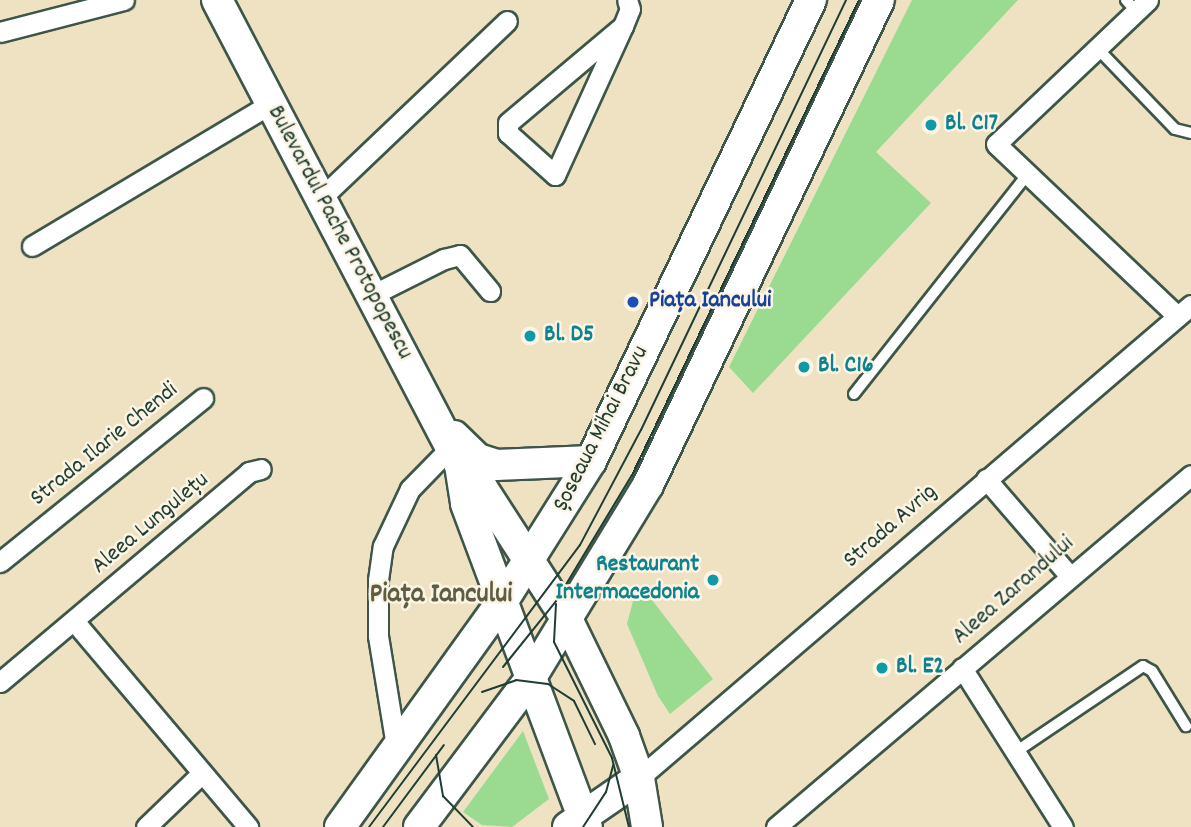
<!DOCTYPE html>
<meta charset="utf-8">
<style>
body{margin:0}
#map{position:relative;width:1191px;height:827px;overflow:hidden;background:#efe2c2;font-family:Dekko,sans-serif}
div>[style]{position:absolute}
.green>*{inset:0;background:#9bdb91}
.roads{filter:drop-shadow(2px 0 #3e5649) drop-shadow(-2px 0 #3e5649) drop-shadow(0 2px #3e5649) drop-shadow(0 -2px #3e5649)}
.service>*{height:10px;margin:-5px;padding:0 5px;transform-origin:5px;border-radius:5px;background:#fff}
.minor>*{height:19px;margin:-9.5px;padding:0 9.5px;transform-origin:9.5px;border-radius:9.5px;background:#fff}
.primary>*{height:30px;margin:-15px;padding:0 15px;transform-origin:15px;border-radius:15px;background:#fff}
.tram>*{height:2px;margin:-1px;padding:0 1px;transform-origin:1px;border-radius:1px;background:#1f3d34}
.dots>*{width:19px;height:19px;translate:-50% -50%;box-sizing:border-box;border:4px solid #fcf5e5;border-radius:50%}
span{translate:-50% -50%;white-space:nowrap;text-align:center;line-height:1.15;-webkit-text-stroke:5px #fcf5e5;paint-order:stroke}
.culture-label{font-size:24px;color:#0d838f;font-weight:700}
.left{translate:0 -50%;text-align:left}
.right{translate:-100% -50%;text-align:right}
.street-label{font-size:24px;color:#1f3d34}
.transit-label{font-size:24px;color:#164399;font-weight:700}
.quarter-label{font-size:28px;color:#5e5e42;font-weight:700}
</style>
<div id="map">
<div class="green">
<i style="clip-path:polygon(912px 0,1018px 0,876px 152px,931px 203px,753px 393px,729px 367px)"></i>
<i style="clip-path:polygon(642px 587px,713px 679px,670px 714px,658px 696px,627px 624px,634px 597px)"></i>
<i style="clip-path:polygon(523px 731px,549px 799px,512px 827px,482px 825px,463px 812px)"></i>
</div>
<div class="roads">
<div class="service">
<i style="left:1126px;top:0;width:15px;rotate:48deg"></i>
<i style="left:1097px;top:48px;width:112px;rotate:46.1deg"></i>
<i style="left:1175px;top:129px;width:16px;rotate:14deg"></i>
<i style="left:854px;top:394px;width:278px;rotate:-51.7deg"></i>
<i style="left:1017px;top:751px;width:152px;rotate:-34deg"></i>
<i style="left:1143px;top:666px;width:10px;rotate:29deg"></i>
<i style="left:1152px;top:671px;width:65px;rotate:58.3deg"></i>
</div>
<div class="minor">
<i style="left:1148px;top:0;width:209px;rotate:136.5deg"></i>
<i style="left:996px;top:144px;width:250px;rotate:43.5deg"></i>
<i style="left:623px;top:26px;width:150px;rotate:139.9deg"></i>
<i style="left:508px;top:123px;width:10px;rotate:90deg"></i>
<i style="left:508px;top:133px;width:63px;rotate:41.8deg"></i>
<i style="left:555px;top:175px;width:164px;rotate:-65.5deg"></i>
<i style="left:623px;top:26px;width:18px;rotate:-68deg"></i>
<i style="left:630px;top:9px;width:9px;rotate:-108deg"></i>
<i style="left:0;top:32px;width:128px;rotate:-14.5deg"></i>
<i style="left:320px;top:199px;width:258px;rotate:-43.6deg"></i>
<i style="left:32px;top:246px;width:279px;rotate:-30.8deg"></i>
<i style="left:370px;top:296px;width:83px;rotate:-26.6deg"></i>
<i style="left:444px;top:259px;width:16px;rotate:-14deg"></i>
<i style="left:460px;top:255px;width:47px;rotate:50.2deg"></i>
<i style="left:986px;top:479px;width:127px;rotate:49.2deg"></i>
<i style="left:0;top:562px;width:261px;rotate:-38.9deg"></i>
<i style="left:74px;top:621px;width:270px;rotate:49.8deg"></i>
<i style="left:962px;top:668px;width:188px;rotate:57.6deg"></i>
<i style="left:0;top:682px;width:326px;rotate:-40.1deg"></i>
<i style="left:249px;top:472px;width:12px;rotate:-14deg"></i>
<i style="left:397px;top:752px;width:118px;rotate:-99.3deg"></i>
<i style="left:378px;top:636px;width:56px;rotate:-90deg"></i>
<i style="left:378px;top:580px;width:34px;rotate:-82deg"></i>
<i style="left:383px;top:546px;width:63px;rotate:-64.7deg"></i>
<i style="left:410px;top:489px;width:59px;rotate:-45.7deg"></i>
<i style="left:639px;top:778px;width:727px;rotate:-40.59deg"></i>
<i style="left:146px;top:827px;width:78px;rotate:-44deg"></i>
<i style="left:776px;top:827px;width:544px;rotate:-40.3deg"></i>
</div>
<div class="primary">
<i style="left:217px;top:0;width:525px;rotate:62.41deg"></i>
<i style="left:460px;top:465px;width:32px;rotate:46deg"></i>
<i style="left:482px;top:488px;width:158px;rotate:57.1deg"></i>
<i style="left:568px;top:621px;width:128px;rotate:64deg"></i>
<i style="left:624px;top:736px;width:45px;rotate:70.3deg"></i>
<i style="left:639px;top:778px;width:50px;rotate:80.7deg"></i>
<i style="left:454px;top:436px;width:33px;rotate:44deg"></i>
<i style="left:478px;top:459px;width:19px;rotate:18deg"></i>
<i style="left:496px;top:465px;width:95px;rotate:-2.4deg"></i>
<i style="left:460px;top:465px;width:39px;rotate:81deg"></i>
<i style="left:466px;top:504px;width:345px;rotate:69.5deg"></i>
<i style="left:340px;top:827px;width:281px;rotate:-54.3deg"></i>
<i style="left:504px;top:599px;width:163px;rotate:-57.8deg"></i>
<i style="left:591px;top:461px;width:511px;rotate:-64.49deg"></i>
<i style="left:419px;top:827px;width:185px;rotate:-53.1deg"></i>
<i style="left:530px;top:679px;width:227px;rotate:-58.7deg"></i>
<i style="left:648px;top:485px;width:537px;rotate:-64.53deg"></i>
<i style="left:568px;top:827px;width:86px;rotate:-34.6deg"></i>
</div>
</div>
<div class="tram">
<i style="left:556px;top:604px;width:38px;rotate:93deg"></i>
<i style="left:554px;top:642px;width:130px;rotate:63.4deg"></i>
<i style="left:612px;top:758px;width:71px;rotate:76.2deg"></i>
<i style="left:503px;top:667px;width:85px;rotate:-51.2deg"></i>
<i style="left:556px;top:601px;width:147px;rotate:-58.9deg"></i>
<i style="left:632px;top:475px;width:526px;rotate:-64.46deg"></i>
<i style="left:482px;top:692px;width:36px;rotate:-19deg"></i>
<i style="left:516px;top:680px;width:32px;rotate:7deg"></i>
<i style="left:548px;top:684px;width:31px;rotate:33deg"></i>
<i style="left:574px;top:701px;width:48px;rotate:64deg"></i>
<i style="left:436px;top:755px;width:42px;rotate:80.3deg"></i>
<i style="left:443px;top:796px;width:43px;rotate:45.9deg"></i>
<i style="left:369px;top:827px;width:352px;rotate:-53.2deg"></i>
<i style="left:580px;top:545px;width:130px;rotate:-62.1deg"></i>
<i style="left:641px;top:430px;width:476px;rotate:-64.5deg"></i>
<i style="left:383px;top:827px;width:102px;rotate:-53.4deg"></i>
<i style="left:583px;top:827px;width:42px;rotate:-56.7deg"></i>
<i style="left:606px;top:792px;width:28px;rotate:-75deg"></i>
</div>
<div class="dots">
<i style="left:931px;top:125px;background:#0f9aa8"></i>
<i style="left:633px;top:302px;background:#1a4fb4"></i>
<i style="left:530px;top:336px;background:#0f9aa8"></i>
<i style="left:804px;top:367px;background:#0f9aa8"></i>
<i style="left:713px;top:580px;background:#0f9aa8"></i>
<i style="left:882px;top:668px;background:#0f9aa8"></i>
</div>
<div class="culture-label">
<span class="left" style="left:945px;top:125px">Bl. C17</span>
<span class="left" style="left:544px;top:336px">Bl. D5</span>
<span class="left" style="left:818px;top:367px">Bl. C16</span>
<span class="right" style="left:699px;top:580px">Restaurant<br>Intermacedonia</span>
<span class="left" style="left:896px;top:668px">Bl. E2</span>
</div>
<div class="street-label">
<span style="left:339px;top:233px;rotate:62deg">Bulevardul Pache Protopopescu</span>
<span style="left:602px;top:429px;rotate:-63deg">Șoseaua Mihai Bravu</span>
<span style="left:105px;top:445px;rotate:-39deg">Strada Ilarie Chendi</span>
<span style="left:151px;top:524px;rotate:-40deg">Aleea Lungulețu</span>
<span style="left:891px;top:527px;rotate:-41deg">Strada Avrig</span>
<span style="left:1014px;top:591px;rotate:-41deg">Aleea Zarandului</span>
</div>
<div class="transit-label">
<span class="left" style="left:649px;top:302px">Piața Iancului</span>
</div>
<div class="quarter-label">
<span style="left:441px;top:596px">Piața Iancului</span>
</div>
</div>
